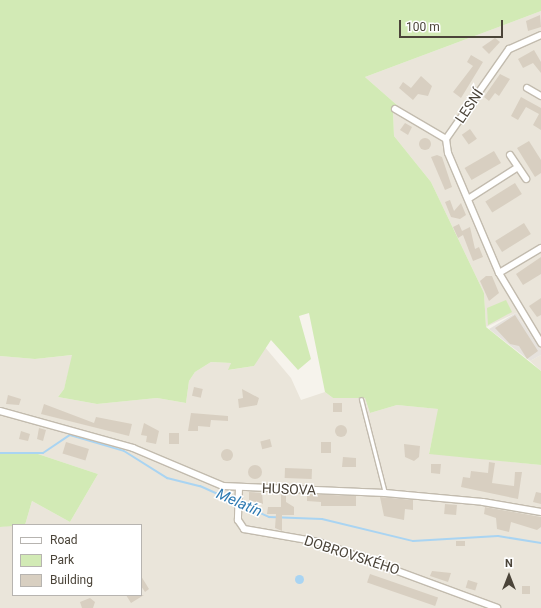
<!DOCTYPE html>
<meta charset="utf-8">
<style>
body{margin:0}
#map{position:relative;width:541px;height:608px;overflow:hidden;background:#f6f3ec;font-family:Roboto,sans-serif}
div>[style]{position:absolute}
.residential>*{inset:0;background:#eae5da}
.industrial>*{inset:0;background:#e6e2dd}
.green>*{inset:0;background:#d2eab5}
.water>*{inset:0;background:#a9d4f2}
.round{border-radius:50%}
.stream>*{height:2px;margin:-1px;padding:0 1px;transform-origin:1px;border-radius:1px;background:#a9d4f2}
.building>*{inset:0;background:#d8cfc1;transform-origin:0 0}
.roads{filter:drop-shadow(1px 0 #c2bbae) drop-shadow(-1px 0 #c2bbae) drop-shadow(0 1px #c2bbae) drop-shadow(0 -1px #c2bbae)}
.service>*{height:3px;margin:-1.5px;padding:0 1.5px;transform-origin:1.5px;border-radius:1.5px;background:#fff}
.minor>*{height:6px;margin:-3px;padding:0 3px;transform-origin:3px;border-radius:3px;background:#fff}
span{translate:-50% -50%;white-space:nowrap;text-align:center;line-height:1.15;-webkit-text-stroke:3px #fff;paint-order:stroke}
.street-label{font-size:14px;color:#4b4439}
.water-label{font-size:15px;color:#2e7ab2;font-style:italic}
.legend{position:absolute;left:12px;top:524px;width:130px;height:72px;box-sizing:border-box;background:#fff;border:1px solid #b7b4b0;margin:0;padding:5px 7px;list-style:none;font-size:12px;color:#4b4439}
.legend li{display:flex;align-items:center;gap:8px;height:20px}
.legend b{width:20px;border:1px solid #b7b4b0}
.north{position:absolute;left:489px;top:556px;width:40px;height:40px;-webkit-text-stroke:3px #fff;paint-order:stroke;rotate:0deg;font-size:11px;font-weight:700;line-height:16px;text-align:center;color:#4b4439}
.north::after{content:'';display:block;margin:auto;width:14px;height:18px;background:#4b4439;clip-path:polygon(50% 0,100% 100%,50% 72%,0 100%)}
.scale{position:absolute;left:399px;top:20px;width:104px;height:18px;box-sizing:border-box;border:2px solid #4b4439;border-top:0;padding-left:5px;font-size:12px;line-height:14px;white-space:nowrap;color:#4b4439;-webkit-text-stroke:3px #fff;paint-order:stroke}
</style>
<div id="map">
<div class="residential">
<i style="clip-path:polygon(541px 11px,541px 350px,516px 313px,486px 327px,484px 293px,431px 182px,394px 136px,393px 111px,398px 106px,365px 77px)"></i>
<i style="clip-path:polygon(264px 346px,291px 378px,301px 400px,325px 392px,333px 398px,365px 398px,370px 413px,397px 405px,439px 409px,429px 453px,541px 465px,541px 608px,0 608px,0 527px,13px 525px,13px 595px,141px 595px,141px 525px,25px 525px,32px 501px,70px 522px,98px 474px,38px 454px,0 454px,0 356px,35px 359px,73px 355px,64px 389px,58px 397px,97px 404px,157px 398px,186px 403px,189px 381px,195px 372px,211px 362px,231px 363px,229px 370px,254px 366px)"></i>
<i style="clip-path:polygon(541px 355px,541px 371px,530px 361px)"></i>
</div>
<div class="industrial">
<i style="clip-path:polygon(516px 313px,541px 350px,541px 355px,530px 361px,489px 329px)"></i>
</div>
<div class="green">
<i style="clip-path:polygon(0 0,541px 0,541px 11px,365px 77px,398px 106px,393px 111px,394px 136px,431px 182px,484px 293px,486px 327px,541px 371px,541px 465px,429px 454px,438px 409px,397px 405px,370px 413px,365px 398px,333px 398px,325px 392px,309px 313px,299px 316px,311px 359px,298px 370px,271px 340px,254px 366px,228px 370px,231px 363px,211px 362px,195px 372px,189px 381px,186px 403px,157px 398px,97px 404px,58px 397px,64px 389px,72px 355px,35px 359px,0 356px)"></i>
<i style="clip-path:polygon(506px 300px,512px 312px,488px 325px,487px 308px)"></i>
<i style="clip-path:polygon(0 454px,38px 454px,98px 474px,70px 522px,32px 501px,25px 525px,0 527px)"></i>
</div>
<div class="water">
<i class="round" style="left:294.5px;top:574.5px;width:9px;height:9px"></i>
</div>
<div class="stream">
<i style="left:0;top:453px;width:43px"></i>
<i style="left:43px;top:453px;width:32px;rotate:-34deg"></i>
<i style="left:70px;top:435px;width:56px;rotate:16.5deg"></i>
<i style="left:124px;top:451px;width:51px;rotate:32.1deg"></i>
<i style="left:167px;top:478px;width:34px;rotate:14deg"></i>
<i style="left:200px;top:486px;width:76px;rotate:24.2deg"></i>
<i style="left:269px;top:517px;width:53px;rotate:2.2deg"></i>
<i style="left:322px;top:519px;width:94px;rotate:13.6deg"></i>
<i style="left:413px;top:541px;width:85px;rotate:-3.4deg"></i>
<i style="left:498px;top:536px;width:44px;rotate:9.2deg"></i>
</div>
<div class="building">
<i style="clip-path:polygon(540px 15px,541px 27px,528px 31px,526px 21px)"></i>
<i style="clip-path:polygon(495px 38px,500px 42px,489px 54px,482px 47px)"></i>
<i style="clip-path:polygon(534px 50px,541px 62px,541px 73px,533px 63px,523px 68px,518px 59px)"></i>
<i style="clip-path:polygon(471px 55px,483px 62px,461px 98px,453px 92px,473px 66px,467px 62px)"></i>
<i style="clip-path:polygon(500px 74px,510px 79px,499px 96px,495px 93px,489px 101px,484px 97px)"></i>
<i style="clip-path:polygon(421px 76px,432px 86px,428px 96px,418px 94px,413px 100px,399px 88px,403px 82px,411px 88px)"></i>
<i style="clip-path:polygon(521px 97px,541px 108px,541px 130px,533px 125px,539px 114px,526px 107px,518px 120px,511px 116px)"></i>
<i style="clip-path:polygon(405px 123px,412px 127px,408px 135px,400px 130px)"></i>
<i style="left:470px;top:129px;width:12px;height:10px;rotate:55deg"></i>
<i class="round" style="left:419px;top:138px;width:12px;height:12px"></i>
<i style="clip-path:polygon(529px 141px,541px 160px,541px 173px,535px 177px,517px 148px)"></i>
<i style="left:494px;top:151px;width:14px;height:34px;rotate:60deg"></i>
<i style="clip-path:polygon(437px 155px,442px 157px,452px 187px,445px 190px,431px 157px)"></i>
<i style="left:515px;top:183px;width:13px;height:35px;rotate:58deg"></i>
<i style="clip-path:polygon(450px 200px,454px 211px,461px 203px,466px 215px,460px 219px,451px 217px,445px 202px)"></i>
<i style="left:524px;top:223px;width:13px;height:34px;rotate:58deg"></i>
<i style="clip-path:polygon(459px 224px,462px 231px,470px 227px,475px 249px,479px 247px,483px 257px,473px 261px,463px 235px,458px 238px,453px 227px)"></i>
<i style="clip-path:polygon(541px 257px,541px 274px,523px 285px,516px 274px)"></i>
<i style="clip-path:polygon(486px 276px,492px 276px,499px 293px,489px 301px,480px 281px)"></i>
<i style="clip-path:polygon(541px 298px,541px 315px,537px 317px,529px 306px)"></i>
<i style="clip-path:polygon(515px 315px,538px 351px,527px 359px,519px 346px,510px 344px,495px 328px)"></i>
<i style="left:194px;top:387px;width:9px;height:9px;rotate:13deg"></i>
<i style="clip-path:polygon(242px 389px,259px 398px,257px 405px,239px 408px,238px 399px,243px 398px)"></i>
<i style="clip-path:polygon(8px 395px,21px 399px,19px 405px,6px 404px)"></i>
<i style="left:333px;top:403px;width:9px;height:9px"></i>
<i style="clip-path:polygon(44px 404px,94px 423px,96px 417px,132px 424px,129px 436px,41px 414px)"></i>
<i style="clip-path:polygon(191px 413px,228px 416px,228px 421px,211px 420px,210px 427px,198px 426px,198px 431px,188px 431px)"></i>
<i style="clip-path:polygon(144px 423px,159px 431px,156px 444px,146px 442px,147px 436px,141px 435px)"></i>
<i class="round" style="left:335px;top:425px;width:12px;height:12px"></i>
<i style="clip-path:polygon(39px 428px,46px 430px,43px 441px,37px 439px)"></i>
<i style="clip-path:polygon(21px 431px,30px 434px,28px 441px,19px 439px)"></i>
<i style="left:169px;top:433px;width:10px;height:11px"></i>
<i style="left:270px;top:439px;width:8px;height:10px;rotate:76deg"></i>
<i style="left:66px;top:442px;width:24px;height:12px;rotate:17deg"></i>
<i style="left:321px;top:442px;width:10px;height:11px"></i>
<i style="clip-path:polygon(404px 444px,420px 446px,419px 457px,414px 461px,405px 457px)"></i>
<i class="round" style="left:221px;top:449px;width:12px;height:12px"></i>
<i style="clip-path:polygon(343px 457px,356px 458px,356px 467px,342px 467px)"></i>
<i style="clip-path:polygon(489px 462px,495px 463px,492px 483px,514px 486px,515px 472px,522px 472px,518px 499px,461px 487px,463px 477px,470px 478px,471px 471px,488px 473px)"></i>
<i style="clip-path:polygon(431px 464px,441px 464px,440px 474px,431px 473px)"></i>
<i class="round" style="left:248px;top:465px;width:14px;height:14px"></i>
<i style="left:285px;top:468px;width:27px;height:10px;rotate:2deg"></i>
<i style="clip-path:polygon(249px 492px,262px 493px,263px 504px,249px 500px)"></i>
<i style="clip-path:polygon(536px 492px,541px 493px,541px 504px,533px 502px)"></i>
<i style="clip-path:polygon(281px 494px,286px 494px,286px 502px,294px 507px,294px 515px,282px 515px,282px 531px,275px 528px,276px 514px,267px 514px,268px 507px,281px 507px)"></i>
<i style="clip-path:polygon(307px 494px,356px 496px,356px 506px,321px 506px,321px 502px,307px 501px)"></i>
<i style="clip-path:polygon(380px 497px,413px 500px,413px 510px,405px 509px,404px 520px,384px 516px)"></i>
<i style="left:445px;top:504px;width:12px;height:10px;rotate:5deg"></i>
<i style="clip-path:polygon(485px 507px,541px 517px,541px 527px,537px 530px,511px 522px,509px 532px,497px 529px,496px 518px,484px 514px)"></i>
<i style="left:456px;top:541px;width:9px;height:5px"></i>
<i style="clip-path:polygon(432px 571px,451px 573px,448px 582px,430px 576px)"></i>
<i style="left:370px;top:574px;width:72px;height:9px;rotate:19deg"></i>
<i style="clip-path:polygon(141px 576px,149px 589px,145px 592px,141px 586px)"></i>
<i style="left:468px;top:580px;width:10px;height:8px;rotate:17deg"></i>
<i style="left:522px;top:586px;width:8px;height:8px"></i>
<i style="clip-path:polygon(126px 595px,144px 595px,131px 603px)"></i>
<i style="clip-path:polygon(90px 598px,95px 602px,93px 608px,82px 608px,80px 602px)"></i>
</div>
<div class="roads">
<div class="service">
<i style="left:361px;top:399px;width:97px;rotate:75.7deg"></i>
</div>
<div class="minor">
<i style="left:541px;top:35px;width:35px;rotate:156deg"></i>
<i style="left:509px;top:49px;width:110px;rotate:125deg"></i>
<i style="left:446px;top:139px;width:14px;rotate:82deg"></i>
<i style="left:448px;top:153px;width:130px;rotate:67deg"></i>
<i style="left:499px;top:273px;width:82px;rotate:59deg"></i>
<i style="left:527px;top:88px;width:16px;rotate:30deg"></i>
<i style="left:395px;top:109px;width:59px;rotate:30.5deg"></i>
<i style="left:510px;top:155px;width:29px;rotate:56deg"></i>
<i style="left:468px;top:199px;width:59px;rotate:-32.6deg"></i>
<i style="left:499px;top:273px;width:49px;rotate:-30.8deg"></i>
<i style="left:0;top:411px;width:138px;rotate:15.5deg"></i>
<i style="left:133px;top:448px;width:98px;rotate:22.9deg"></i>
<i style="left:223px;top:486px;width:162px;rotate:2.5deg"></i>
<i style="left:385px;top:493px;width:98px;rotate:5.2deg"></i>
<i style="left:483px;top:502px;width:59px;rotate:9.8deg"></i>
<i style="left:239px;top:488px;width:32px;rotate:92deg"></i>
<i style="left:238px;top:520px;width:11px;rotate:56deg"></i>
<i style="left:244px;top:529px;width:76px;rotate:9.8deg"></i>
<i style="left:319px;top:542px;width:190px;rotate:20.3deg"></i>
</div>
</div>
<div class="street-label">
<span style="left:469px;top:106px;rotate:-56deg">LESNÍ</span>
<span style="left:289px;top:489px;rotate:2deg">HUSOVA</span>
<span style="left:352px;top:555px;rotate:18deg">DOBROVSKÉHO</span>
</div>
<div class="water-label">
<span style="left:239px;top:503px;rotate:24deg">Melatín</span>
</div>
<ul class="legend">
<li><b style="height:5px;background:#fff"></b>Road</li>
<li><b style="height:11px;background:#d2eab5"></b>Park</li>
<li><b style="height:11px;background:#d8cfc1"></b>Building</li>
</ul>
<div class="north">N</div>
<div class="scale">100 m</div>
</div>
